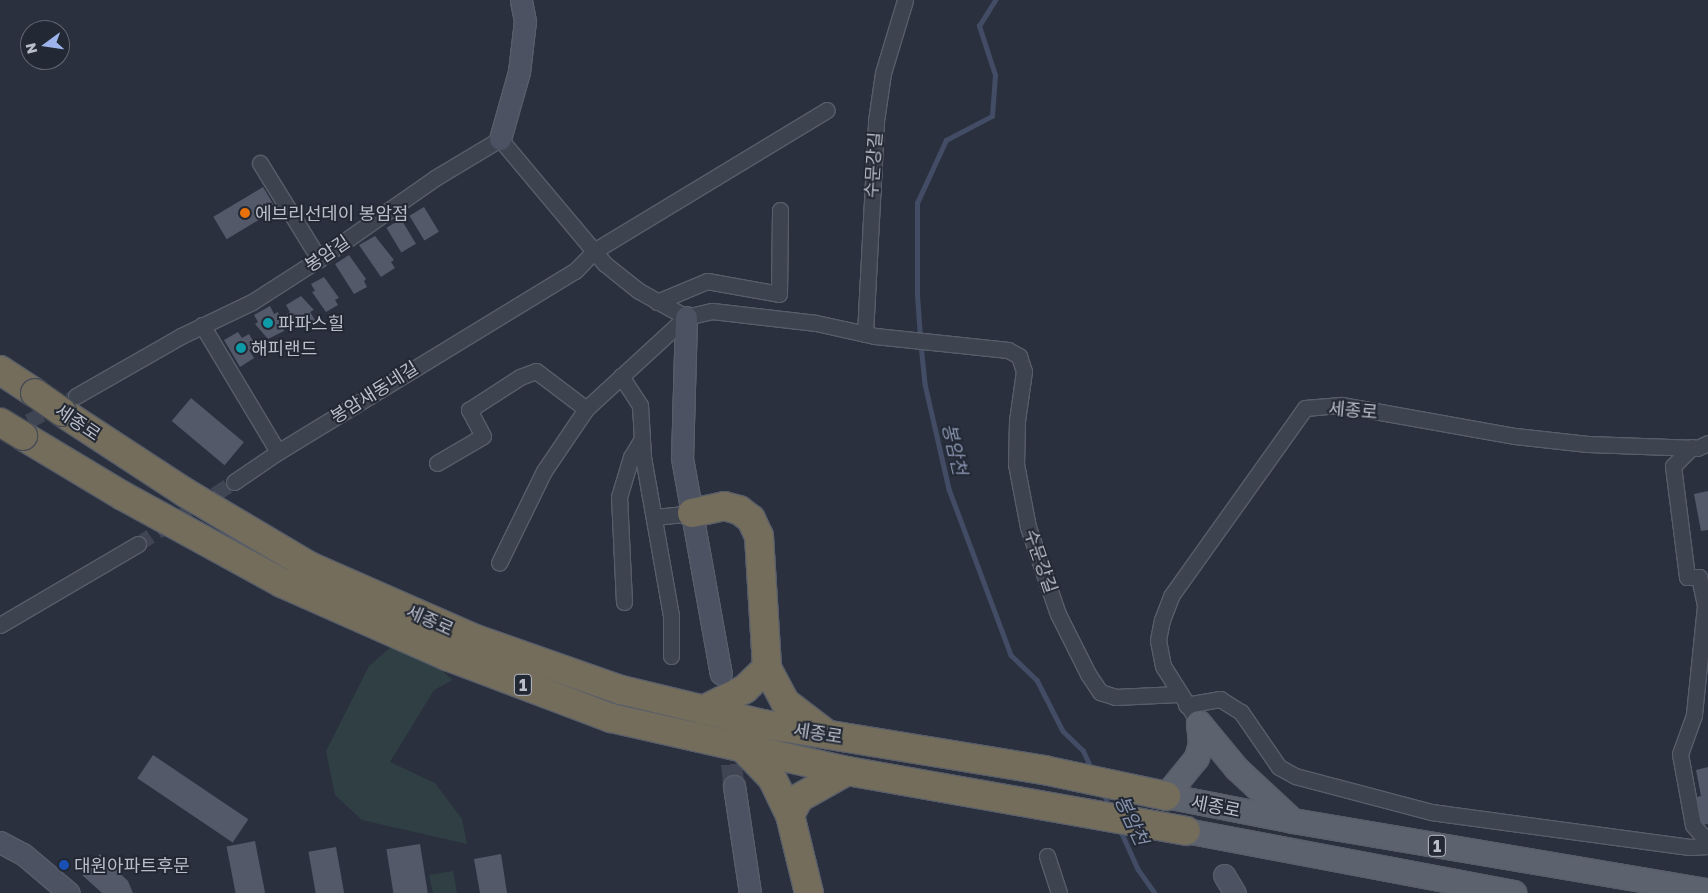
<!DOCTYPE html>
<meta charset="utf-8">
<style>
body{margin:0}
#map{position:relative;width:1708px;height:893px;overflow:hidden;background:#2a303e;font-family:"Golos Text","Noto Sans KR",sans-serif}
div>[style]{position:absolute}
.green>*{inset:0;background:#2f3f43}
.stream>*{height:4.5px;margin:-2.25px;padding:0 2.25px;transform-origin:2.25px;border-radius:2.25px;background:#424d65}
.building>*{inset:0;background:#535969;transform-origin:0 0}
.street-tunnel>*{height:15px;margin-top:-7.5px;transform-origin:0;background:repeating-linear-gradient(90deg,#404553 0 15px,transparent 0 23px)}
.secondary-tunnel>*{height:21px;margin-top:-10.5px;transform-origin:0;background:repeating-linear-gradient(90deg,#404553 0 21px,transparent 0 32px)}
.roads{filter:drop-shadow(1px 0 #585e69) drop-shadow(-1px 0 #585e69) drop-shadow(0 1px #585e69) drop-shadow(0 -1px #585e69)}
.street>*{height:15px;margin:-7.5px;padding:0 7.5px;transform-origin:7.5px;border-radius:7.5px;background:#3d434f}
.secondary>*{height:21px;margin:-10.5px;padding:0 10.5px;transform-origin:10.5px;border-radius:10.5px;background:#4c5261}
.primary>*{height:24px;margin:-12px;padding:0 12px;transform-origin:12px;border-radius:12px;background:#5c626e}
.highway>*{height:28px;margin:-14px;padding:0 14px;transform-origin:14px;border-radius:14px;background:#746d5c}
.bridges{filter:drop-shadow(1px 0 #454b56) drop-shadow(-1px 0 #454b56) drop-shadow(0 1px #454b56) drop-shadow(0 -1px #454b56)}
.highway-bridge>*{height:28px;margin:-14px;padding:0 14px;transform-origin:14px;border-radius:14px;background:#746d5c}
.dots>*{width:14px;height:14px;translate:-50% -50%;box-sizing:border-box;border:2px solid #222834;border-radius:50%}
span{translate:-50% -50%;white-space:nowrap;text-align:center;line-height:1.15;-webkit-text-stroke:4px #222834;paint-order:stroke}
.shield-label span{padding:1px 4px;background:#222834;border:1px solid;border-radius:4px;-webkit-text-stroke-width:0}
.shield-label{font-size:16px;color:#babec9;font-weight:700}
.street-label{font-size:18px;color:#babec9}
.poi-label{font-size:18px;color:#babec9}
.left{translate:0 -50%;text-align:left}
.water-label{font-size:19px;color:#8692ac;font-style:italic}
.north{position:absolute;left:20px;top:20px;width:50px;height:50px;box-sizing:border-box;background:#222834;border:1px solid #5f6470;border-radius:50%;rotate:256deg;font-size:14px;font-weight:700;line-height:20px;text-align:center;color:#babec9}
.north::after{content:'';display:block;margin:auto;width:18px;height:22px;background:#9db3eb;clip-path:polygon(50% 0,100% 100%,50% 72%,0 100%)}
</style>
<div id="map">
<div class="green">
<i style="clip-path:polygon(392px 646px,429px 659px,453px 680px,434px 690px,390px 762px,435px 783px,462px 819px,467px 844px,362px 820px,335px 795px,326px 751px,369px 666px)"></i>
<i style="clip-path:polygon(453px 871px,457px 893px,433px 893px,429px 875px)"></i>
</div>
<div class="stream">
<i style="left:920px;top:337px;width:42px;rotate:-94.1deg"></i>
<i style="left:917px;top:295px;width:92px;rotate:-90deg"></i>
<i style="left:917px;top:203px;width:69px;rotate:-65.3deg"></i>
<i style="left:946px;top:140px;width:52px;rotate:-27.6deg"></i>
<i style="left:992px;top:116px;width:41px;rotate:-85.8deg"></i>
<i style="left:995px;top:75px;width:52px;rotate:-108.1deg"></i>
<i style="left:979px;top:26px;width:31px;rotate:-58deg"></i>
<i style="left:921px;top:345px;width:39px;rotate:84deg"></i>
<i style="left:925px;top:384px;width:108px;rotate:77.1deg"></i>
<i style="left:949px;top:489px;width:177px;rotate:69.5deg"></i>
<i style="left:1011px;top:655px;width:36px;rotate:44deg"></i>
<i style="left:1037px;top:680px;width:57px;rotate:63deg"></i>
<i style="left:1063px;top:731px;width:28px;rotate:44deg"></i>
<i style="left:1083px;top:750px;width:21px;rotate:65deg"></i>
<i style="left:1103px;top:792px;width:17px;rotate:66deg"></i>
<i style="left:1120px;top:829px;width:44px;rotate:65.8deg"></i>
<i style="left:1138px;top:869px;width:29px;rotate:55deg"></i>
</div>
<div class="building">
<i style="left:263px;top:187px;width:26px;height:58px;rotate:59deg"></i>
<i style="left:424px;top:207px;width:29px;height:17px;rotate:59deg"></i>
<i style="left:401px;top:219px;width:29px;height:17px;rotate:59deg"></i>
<i style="clip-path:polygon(375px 236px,394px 260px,391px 262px,395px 268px,381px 277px,359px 245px)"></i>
<i style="clip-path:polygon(349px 255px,366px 279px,364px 281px,367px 287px,354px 294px,335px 264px)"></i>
<i style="clip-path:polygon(324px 277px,339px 298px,335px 300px,338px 305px,326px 312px,312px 292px,315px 291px,311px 284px)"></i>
<i style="clip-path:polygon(301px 296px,314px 310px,310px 312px,315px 320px,300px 329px,287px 314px,290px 312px,286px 305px)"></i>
<i style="clip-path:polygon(270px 306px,274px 314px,278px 312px,284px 331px,268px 339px,255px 324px,258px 322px,254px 315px)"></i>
<i style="clip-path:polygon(238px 332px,242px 338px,249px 334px,256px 346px,249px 350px,254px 358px,240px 367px,224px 340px)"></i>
<i style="left:191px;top:398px;width:69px;height:30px;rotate:40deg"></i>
<i style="clip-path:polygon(1708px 491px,1708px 530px,1701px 531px,1694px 494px)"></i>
<i style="left:153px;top:755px;width:115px;height:28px;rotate:34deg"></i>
<i style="clip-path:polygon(1708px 767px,1708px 824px,1697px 826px,1694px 812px,1699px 811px,1697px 797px,1701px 796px,1696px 770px)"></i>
<i style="left:255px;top:841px;width:53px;height:29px;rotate:79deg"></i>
<i style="left:420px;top:844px;width:50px;height:34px;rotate:81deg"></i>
<i style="left:336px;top:847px;width:47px;height:28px;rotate:80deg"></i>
<i style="clip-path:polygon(100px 854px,128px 881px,133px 893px,102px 893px,82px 875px)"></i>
<i style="clip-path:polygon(501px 854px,507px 893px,480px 893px,474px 859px)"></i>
</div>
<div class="street-tunnel">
<i style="left:8px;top:432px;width:77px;rotate:-27.9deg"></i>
<i style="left:138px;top:544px;width:114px;rotate:-32.9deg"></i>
</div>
<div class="secondary-tunnel">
<i style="left:728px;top:732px;width:54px;rotate:83.7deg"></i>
</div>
<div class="roads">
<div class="street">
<i style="left:260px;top:163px;width:113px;rotate:58.4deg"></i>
<i style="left:657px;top:302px;width:54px;rotate:-22.8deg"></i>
<i style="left:707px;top:281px;width:73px;rotate:10.2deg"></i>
<i style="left:779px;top:294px;width:84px;rotate:-89.3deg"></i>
<i style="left:686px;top:317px;width:27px;rotate:-13deg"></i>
<i style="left:712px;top:311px;width:105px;rotate:6.6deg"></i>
<i style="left:816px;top:323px;width:60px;rotate:12.4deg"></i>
<i style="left:875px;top:336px;width:134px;rotate:6deg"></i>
<i style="left:1008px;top:350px;width:13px;rotate:29deg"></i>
<i style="left:1019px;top:356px;width:16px;rotate:72deg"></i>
<i style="left:1024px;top:371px;width:50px;rotate:98deg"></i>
<i style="left:1017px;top:421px;width:43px;rotate:91.3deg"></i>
<i style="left:1016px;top:464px;width:64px;rotate:79.2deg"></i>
<i style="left:1028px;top:527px;width:92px;rotate:71deg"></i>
<i style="left:1058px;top:614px;width:67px;rotate:63.4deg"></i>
<i style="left:1088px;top:674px;width:22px;rotate:56deg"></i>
<i style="left:1100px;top:692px;width:16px;rotate:18deg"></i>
<i style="left:1115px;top:697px;width:63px;rotate:-2.7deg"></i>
<i style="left:202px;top:325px;width:148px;rotate:59.1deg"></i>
<i style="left:278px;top:452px;width:348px;rotate:-31.4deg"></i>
<i style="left:575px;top:271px;width:28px;rotate:-46deg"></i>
<i style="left:594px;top:251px;width:272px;rotate:-31.2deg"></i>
<i style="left:865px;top:334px;width:213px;rotate:-87deg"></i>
<i style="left:876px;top:121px;width:49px;rotate:-81.7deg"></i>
<i style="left:883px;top:73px;width:76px;rotate:-73.2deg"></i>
<i style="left:621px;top:376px;width:35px;rotate:57deg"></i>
<i style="left:640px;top:405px;width:52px;rotate:86.7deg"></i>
<i style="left:643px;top:457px;width:160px;rotate:80deg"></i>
<i style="left:671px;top:615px;width:41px;rotate:90deg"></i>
<i style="left:76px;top:396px;width:121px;rotate:-29.7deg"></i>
<i style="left:181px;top:336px;width:79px;rotate:-25.6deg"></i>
<i style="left:252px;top:302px;width:80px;rotate:-32.7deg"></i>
<i style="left:319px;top:259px;width:141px;rotate:-34.9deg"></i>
<i style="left:435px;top:178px;width:76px;rotate:-31deg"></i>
<i style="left:500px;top:139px;width:163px;rotate:50deg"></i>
<i style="left:605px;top:264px;width:43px;rotate:38.5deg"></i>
<i style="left:639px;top:291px;width:54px;rotate:29deg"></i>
<i style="left:686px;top:317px;width:136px;rotate:137.4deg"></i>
<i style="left:586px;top:409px;width:75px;rotate:124.1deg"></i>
<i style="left:544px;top:471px;width:102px;rotate:116.1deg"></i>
<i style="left:1692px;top:447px;width:27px;rotate:135deg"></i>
<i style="left:1673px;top:466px;width:112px;rotate:82.8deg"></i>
<i style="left:1687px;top:577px;width:12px"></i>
<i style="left:1699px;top:577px;width:30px;rotate:78deg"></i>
<i style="left:1705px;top:606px;width:110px;rotate:95.8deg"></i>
<i style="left:1694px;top:715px;width:41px;rotate:109.7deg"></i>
<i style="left:1680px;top:754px;width:72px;rotate:79.6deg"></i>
<i style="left:1693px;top:825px;width:23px;rotate:49deg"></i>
<i style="left:437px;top:463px;width:53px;rotate:-30.4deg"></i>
<i style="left:483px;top:436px;width:30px;rotate:-118deg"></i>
<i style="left:469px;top:410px;width:61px;rotate:-32.9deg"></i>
<i style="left:520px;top:377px;width:17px;rotate:-21deg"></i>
<i style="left:536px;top:371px;width:63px;rotate:37.2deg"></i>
<i style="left:234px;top:482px;width:53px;rotate:-34.3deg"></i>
<i style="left:655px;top:517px;width:37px;rotate:-6deg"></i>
<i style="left:624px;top:602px;width:105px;rotate:-92.7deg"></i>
<i style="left:619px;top:497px;width:42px;rotate:-73.3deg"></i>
<i style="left:631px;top:457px;width:21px;rotate:-59deg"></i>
<i style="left:0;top:625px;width:160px;rotate:-30.4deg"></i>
<i style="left:1186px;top:705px;width:35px;rotate:-10deg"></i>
<i style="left:1220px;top:699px;width:25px;rotate:32deg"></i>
<i style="left:1241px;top:712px;width:67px;rotate:55.4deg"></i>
<i style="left:1279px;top:767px;width:18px;rotate:29deg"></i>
<i style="left:1295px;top:776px;width:141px;rotate:14.8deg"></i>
<i style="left:1431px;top:812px;width:261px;rotate:7.7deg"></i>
<i style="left:1690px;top:847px;width:18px;rotate:-3deg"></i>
<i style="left:1199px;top:723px;width:67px;rotate:-122.3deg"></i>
<i style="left:1163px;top:666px;width:26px;rotate:-101deg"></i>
<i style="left:1158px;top:640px;width:20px;rotate:-79deg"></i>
<i style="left:1162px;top:620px;width:26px;rotate:-69deg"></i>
<i style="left:1171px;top:596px;width:231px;rotate:-54.5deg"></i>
<i style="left:1305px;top:408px;width:36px;rotate:-5deg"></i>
<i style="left:1341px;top:405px;width:177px;rotate:10.1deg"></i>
<i style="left:1515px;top:436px;width:73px;rotate:6.3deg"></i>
<i style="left:1588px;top:444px;width:109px;rotate:2.1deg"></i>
<i style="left:1697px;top:448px;width:12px;rotate:-24deg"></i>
<i style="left:1047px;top:856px;width:39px;rotate:72deg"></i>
</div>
<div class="secondary">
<i style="left:500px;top:139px;width:70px;rotate:-74.2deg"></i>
<i style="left:519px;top:72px;width:51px;rotate:-83.3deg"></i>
<i style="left:525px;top:21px;width:21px;rotate:-101deg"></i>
<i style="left:686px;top:317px;width:141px;rotate:91.6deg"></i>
<i style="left:682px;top:458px;width:219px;rotate:79.8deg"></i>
<i style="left:734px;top:786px;width:108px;rotate:81.5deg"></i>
<i style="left:0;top:842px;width:26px;rotate:28deg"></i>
<i style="left:23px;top:854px;width:60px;rotate:40.3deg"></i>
<i style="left:1224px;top:875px;width:21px;rotate:59deg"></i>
</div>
<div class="primary">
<i style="left:1166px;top:796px;width:129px;rotate:11.1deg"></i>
<i style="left:1293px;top:821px;width:421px;rotate:9.6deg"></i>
<i style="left:1166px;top:796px;width:49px;rotate:-50.8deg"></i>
<i style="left:1197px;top:758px;width:16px;rotate:-75deg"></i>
<i style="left:1201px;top:743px;width:20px;rotate:-96deg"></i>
<i style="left:1199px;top:723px;width:60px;rotate:50.4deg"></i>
<i style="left:1237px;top:769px;width:76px;rotate:42.9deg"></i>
<i style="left:1186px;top:831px;width:334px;rotate:10.7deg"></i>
</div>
<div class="highway">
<i style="left:0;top:370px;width:42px;rotate:33.3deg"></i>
<i style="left:62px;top:412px;width:148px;rotate:33.2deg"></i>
<i style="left:186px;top:493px;width:143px;rotate:30.7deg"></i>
<i style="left:309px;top:566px;width:179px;rotate:23.7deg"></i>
<i style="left:473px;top:638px;width:157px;rotate:19.4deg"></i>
<i style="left:621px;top:690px;width:146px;rotate:13.5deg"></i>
<i style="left:763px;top:724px;width:285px;rotate:9.3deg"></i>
<i style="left:1044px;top:770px;width:125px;rotate:12deg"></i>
<i style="left:23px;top:436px;width:117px;rotate:31deg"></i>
<i style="left:123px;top:496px;width:181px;rotate:28.7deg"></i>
<i style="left:282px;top:583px;width:180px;rotate:23.9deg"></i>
<i style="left:447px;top:656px;width:175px;rotate:20.7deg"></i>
<i style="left:611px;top:718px;width:242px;rotate:12.7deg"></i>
<i style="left:847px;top:771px;width:344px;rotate:10deg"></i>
<i style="left:692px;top:513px;width:33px;rotate:-12deg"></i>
<i style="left:724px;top:506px;width:16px;rotate:15deg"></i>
<i style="left:739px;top:510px;width:15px;rotate:37deg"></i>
<i style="left:751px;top:519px;width:19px;rotate:65deg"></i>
<i style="left:759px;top:536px;width:132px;rotate:86.5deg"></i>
<i style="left:703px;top:710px;width:47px;rotate:-26.6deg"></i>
<i style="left:745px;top:689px;width:30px;rotate:-44deg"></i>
<i style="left:767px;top:668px;width:38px;rotate:62deg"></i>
<i style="left:785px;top:702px;width:49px;rotate:37.6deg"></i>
<i style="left:745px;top:750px;width:39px;rotate:46deg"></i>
<i style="left:772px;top:778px;width:41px;rotate:64.1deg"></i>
<i style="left:790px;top:815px;width:19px;rotate:-62deg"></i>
<i style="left:799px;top:798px;width:55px;rotate:-29.4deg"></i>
<i style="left:790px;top:815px;width:80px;rotate:76.3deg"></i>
</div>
</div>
<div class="bridges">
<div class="highway-bridge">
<i style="left:35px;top:393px;width:33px;rotate:35deg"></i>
<i style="left:0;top:422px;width:27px;rotate:31deg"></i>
</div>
</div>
<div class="dots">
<i style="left:245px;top:213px;background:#e8710a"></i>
<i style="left:268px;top:323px;background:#0f9aa8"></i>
<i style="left:241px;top:348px;background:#0f9aa8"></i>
<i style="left:64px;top:865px;background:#1a4fb4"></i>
</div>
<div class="shield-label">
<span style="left:523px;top:685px">1</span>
<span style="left:1437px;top:846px">1</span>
</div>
<div class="street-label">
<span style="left:873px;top:165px;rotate:-86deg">수문강길</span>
<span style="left:327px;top:253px;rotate:-34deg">봉암길</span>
<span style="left:374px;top:392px;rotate:-32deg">봉암새동네길</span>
<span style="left:1353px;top:410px;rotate:5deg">세종로</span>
<span style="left:78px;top:422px;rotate:34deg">세종로</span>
<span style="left:1041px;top:561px;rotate:71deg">수문강길</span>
<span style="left:430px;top:620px;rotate:24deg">세종로</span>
<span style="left:818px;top:733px;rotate:9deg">세종로</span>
<span style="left:1216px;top:806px;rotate:11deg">세종로</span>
</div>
<div class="poi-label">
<span class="left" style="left:255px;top:213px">에브리선데이 봉암점</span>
<span class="left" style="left:278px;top:323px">파파스힐</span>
<span class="left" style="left:251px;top:348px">해피랜드</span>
<span class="left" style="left:74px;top:865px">대원아파트후문</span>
</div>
<div class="water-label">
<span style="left:955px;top:449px;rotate:77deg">봉암천</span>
<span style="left:1132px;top:820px;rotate:65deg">봉암천</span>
</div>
<div class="north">N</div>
</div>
